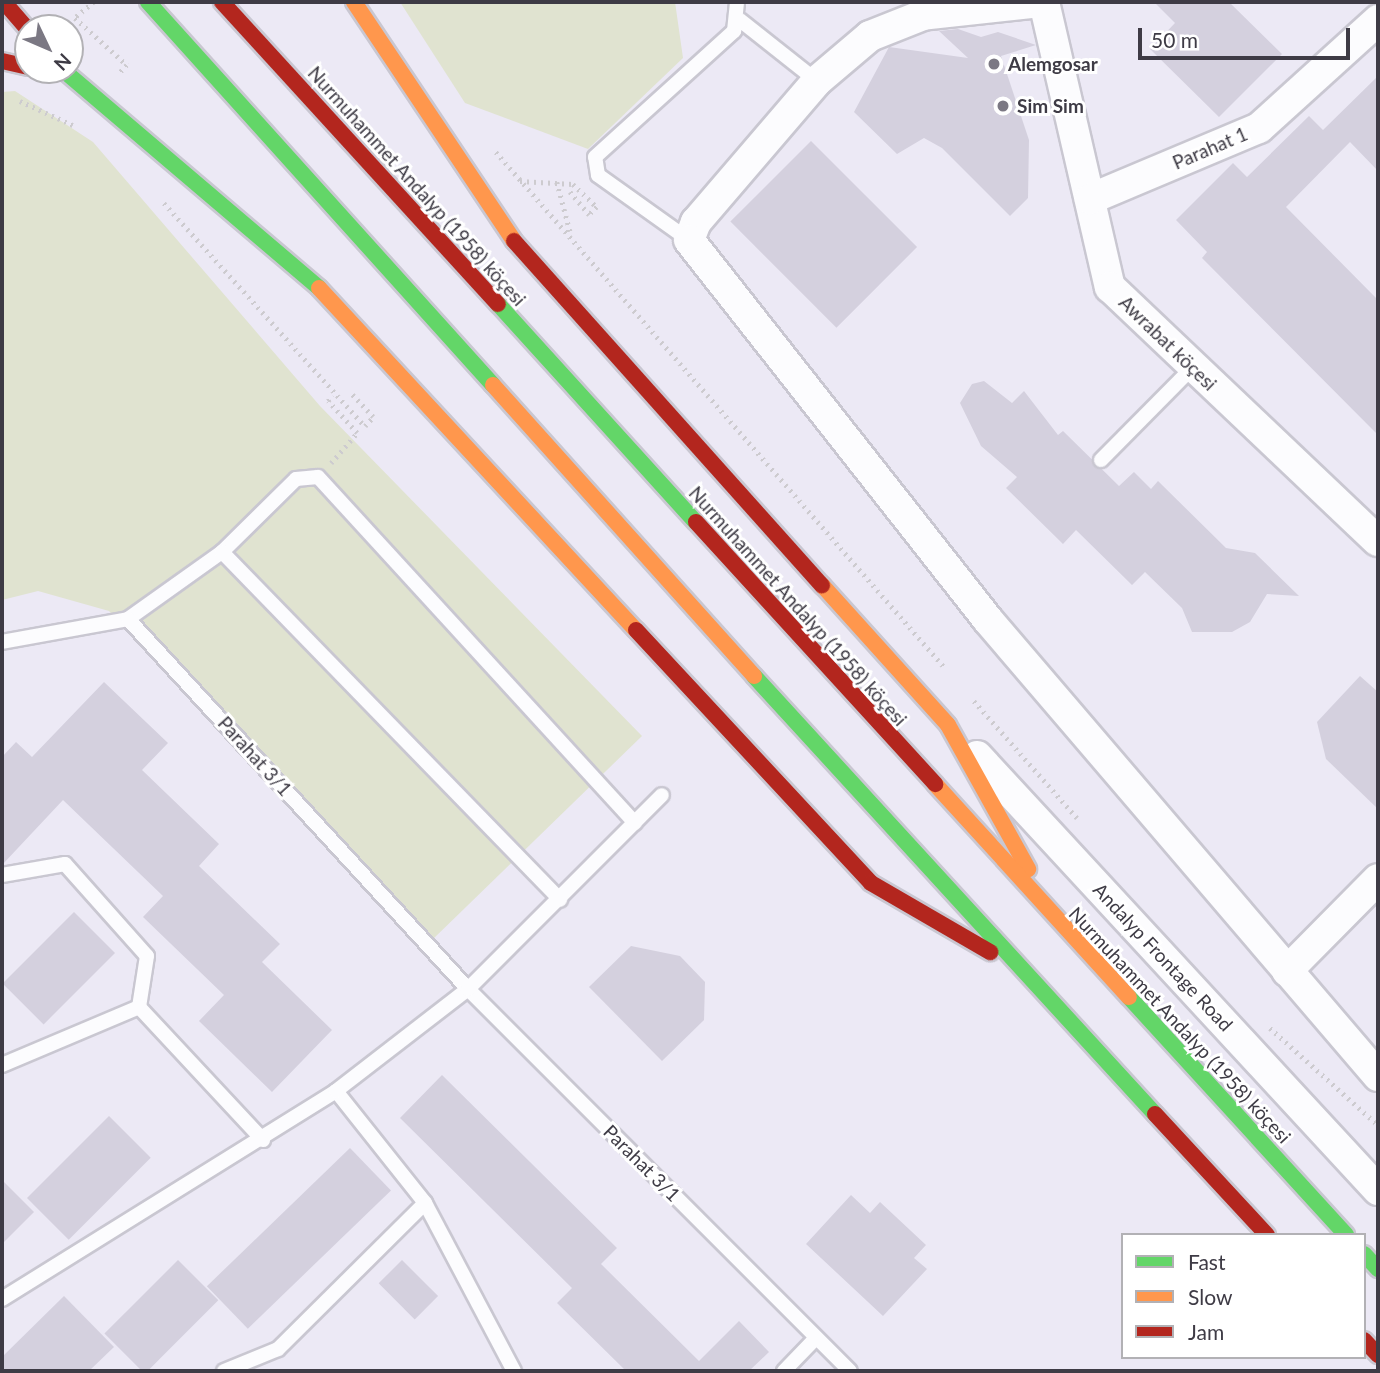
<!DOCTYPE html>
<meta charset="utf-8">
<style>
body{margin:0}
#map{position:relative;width:1380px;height:1373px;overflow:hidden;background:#ece9f5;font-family:Lato,sans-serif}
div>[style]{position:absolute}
.green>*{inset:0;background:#e0e3d0}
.building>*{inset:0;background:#d4d0de;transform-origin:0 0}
.path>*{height:4.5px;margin-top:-2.25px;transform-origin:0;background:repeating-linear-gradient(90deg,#cdcbcf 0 2px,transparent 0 7px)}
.roads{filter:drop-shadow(2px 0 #c9c7d1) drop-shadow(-2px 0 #c9c7d1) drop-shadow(0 2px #c9c7d1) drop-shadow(0 -2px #c9c7d1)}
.lane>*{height:14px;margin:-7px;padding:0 7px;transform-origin:7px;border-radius:7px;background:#fcfcfe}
.street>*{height:30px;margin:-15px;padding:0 15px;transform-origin:15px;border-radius:15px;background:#fcfcfe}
.fast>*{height:16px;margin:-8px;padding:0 8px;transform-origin:8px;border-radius:8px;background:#63d668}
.slow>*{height:16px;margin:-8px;padding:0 8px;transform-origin:8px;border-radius:8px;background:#ff974d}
.jam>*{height:16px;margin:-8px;padding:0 8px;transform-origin:8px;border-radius:8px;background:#b3261e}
.dots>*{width:19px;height:19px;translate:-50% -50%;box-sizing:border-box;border:4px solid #fff;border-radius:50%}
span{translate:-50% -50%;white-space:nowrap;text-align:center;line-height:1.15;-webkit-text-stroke:6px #fff;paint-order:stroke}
.poi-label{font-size:19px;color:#3e3b45;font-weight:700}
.left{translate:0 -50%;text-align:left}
.street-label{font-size:19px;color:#3e3b45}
.frame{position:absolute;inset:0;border:4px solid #3e3b45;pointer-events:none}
.legend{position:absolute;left:1121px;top:1233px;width:245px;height:126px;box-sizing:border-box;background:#fff;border:2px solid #b2b1b5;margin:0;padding:9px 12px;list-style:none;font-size:21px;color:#3e3b45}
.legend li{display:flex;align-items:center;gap:14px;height:35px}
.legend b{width:35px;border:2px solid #b2b1b5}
.north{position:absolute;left:14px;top:14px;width:70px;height:70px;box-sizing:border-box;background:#fff;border:2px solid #b2b1b5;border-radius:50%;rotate:134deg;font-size:19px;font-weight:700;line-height:28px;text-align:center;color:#3e3b45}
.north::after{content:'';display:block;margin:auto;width:24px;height:32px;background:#7b7883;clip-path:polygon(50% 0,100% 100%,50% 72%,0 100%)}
.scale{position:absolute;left:1138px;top:28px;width:212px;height:32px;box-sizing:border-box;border:4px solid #3e3b45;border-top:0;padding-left:9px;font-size:21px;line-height:24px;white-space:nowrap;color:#3e3b45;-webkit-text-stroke:5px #fff;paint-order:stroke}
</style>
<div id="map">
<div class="green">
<i style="clip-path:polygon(400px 2px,675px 2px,683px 58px,588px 149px,465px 103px)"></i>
<i style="clip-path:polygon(15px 91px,93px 142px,320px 406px,642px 736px,431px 941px,109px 611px,38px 591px,2px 600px,2px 92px)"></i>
</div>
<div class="building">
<i style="clip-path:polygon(1154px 2px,1229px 2px,1282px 54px,1219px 117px,1150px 49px,1175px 23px)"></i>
<i style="clip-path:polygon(958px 29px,981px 37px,998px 32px,1036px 45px,1001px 56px,1029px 140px,1028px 198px,1010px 216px,942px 148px,924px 138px,897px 154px,854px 112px,889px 47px,968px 58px,939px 31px)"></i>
<i style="clip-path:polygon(1378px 76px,1378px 171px,1350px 142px,1286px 207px,1378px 300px,1378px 435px,1202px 258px,1207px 252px,1176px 220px,1233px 163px,1247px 177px,1309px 116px,1323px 130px)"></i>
<i style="left:811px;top:141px;width:150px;height:114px;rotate:45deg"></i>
<i style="clip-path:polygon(984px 381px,1012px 403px,1024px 391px,1058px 435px,1063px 431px,1119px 486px,1134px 472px,1151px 489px,1158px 481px,1226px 548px,1255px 553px,1299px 596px,1267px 594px,1250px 622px,1232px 632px,1192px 632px,1182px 608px,1145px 572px,1132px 585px,1076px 530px,1063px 544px,1006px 488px,1017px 477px,981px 446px,960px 403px,972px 384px)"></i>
<i style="clip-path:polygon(1360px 676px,1378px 692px,1378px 809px,1326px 759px,1317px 722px)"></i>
<i style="clip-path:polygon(104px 682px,168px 743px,142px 770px,219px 844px,199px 866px,280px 944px,262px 962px,332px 1030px,272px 1092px,199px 1021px,224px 995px,143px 917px,163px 896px,63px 800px,2px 865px,2px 757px,16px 742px,32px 757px)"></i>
<i style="left:74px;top:912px;width:58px;height:101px;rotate:45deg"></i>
<i style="clip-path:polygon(631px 946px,680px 956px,705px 982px,704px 1020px,662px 1061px,589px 987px)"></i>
<i style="clip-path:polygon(442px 1075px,617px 1248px,601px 1264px,699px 1361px,739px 1321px,769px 1352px,749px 1371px,626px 1371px,557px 1303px,572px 1288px,400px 1118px)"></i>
<i style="left:109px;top:1116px;width:59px;height:116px;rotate:45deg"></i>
<i style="left:350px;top:1148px;width:59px;height:199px;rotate:46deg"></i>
<i style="clip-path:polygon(2px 1180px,34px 1212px,2px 1244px)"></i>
<i style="clip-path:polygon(851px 1195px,870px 1213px,880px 1202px,926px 1245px,914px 1258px,927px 1269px,883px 1316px,806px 1244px)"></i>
<i style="left:178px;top:1260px;width:57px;height:104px;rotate:45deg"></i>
<i style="left:402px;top:1260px;width:51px;height:33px;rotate:45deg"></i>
<i style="clip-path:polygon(64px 1296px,114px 1347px,89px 1371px,2px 1371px,2px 1357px)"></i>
</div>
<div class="path">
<i style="left:94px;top:2px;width:25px;rotate:140deg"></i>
<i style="left:75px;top:18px;width:70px;rotate:42.1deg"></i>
<i style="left:127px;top:65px;width:13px;rotate:132deg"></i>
<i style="left:20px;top:101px;width:58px;rotate:24.4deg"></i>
<i style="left:496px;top:152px;width:684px;rotate:48.97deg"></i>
<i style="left:520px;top:181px;width:53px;rotate:3.2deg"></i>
<i style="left:573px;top:184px;width:33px;rotate:44deg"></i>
<i style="left:597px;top:207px;width:11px;rotate:135deg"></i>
<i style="left:589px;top:215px;width:30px;rotate:-130deg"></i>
<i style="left:557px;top:182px;width:51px;rotate:75.1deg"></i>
<i style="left:164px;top:203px;width:300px;rotate:48deg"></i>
<i style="left:365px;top:426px;width:12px;rotate:-48deg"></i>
<i style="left:373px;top:417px;width:33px;rotate:-133deg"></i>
<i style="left:331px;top:463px;width:40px;rotate:-49deg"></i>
<i style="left:357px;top:433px;width:43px;rotate:-132.2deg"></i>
<i style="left:328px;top:401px;width:7px;rotate:-56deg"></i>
<i style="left:974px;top:701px;width:156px;rotate:48.6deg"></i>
<i style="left:1270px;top:1028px;width:145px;rotate:41.9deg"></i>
</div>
<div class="roads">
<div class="lane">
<i style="left:740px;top:20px;width:98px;rotate:38.4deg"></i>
<i style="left:689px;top:240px;width:112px;rotate:-144.5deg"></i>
<i style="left:598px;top:175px;width:18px;rotate:-99deg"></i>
<i style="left:595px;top:157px;width:188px;rotate:-42.2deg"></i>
<i style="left:734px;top:31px;width:29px;rotate:-84deg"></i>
<i style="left:1101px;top:460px;width:129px;rotate:-45.3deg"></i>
<i style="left:222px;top:552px;width:104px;rotate:-44.6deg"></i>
<i style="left:296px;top:479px;width:22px;rotate:-5deg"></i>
<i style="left:318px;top:477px;width:469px;rotate:47.5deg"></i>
<i style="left:128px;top:619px;width:115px;rotate:-35.5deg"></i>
<i style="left:222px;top:552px;width:485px;rotate:45.8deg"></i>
<i style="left:2px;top:642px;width:128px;rotate:-10.3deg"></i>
<i style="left:128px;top:619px;width:502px;rotate:47.42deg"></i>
<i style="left:468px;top:989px;width:540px;rotate:45deg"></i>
<i style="left:2px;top:875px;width:64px;rotate:-9.9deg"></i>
<i style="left:65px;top:864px;width:123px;rotate:48.3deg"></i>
<i style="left:147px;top:956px;width:52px;rotate:98.9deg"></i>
<i style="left:139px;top:1007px;width:182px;rotate:47deg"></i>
<i style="left:2px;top:1065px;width:149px;rotate:-22.9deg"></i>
<i style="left:336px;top:1091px;width:143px;rotate:51.5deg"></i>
<i style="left:425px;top:1203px;width:190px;rotate:62.1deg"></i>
<i style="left:2px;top:1299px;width:393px;rotate:-31.9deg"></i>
<i style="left:336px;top:1091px;width:167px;rotate:-37.7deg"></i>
<i style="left:468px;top:989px;width:274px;rotate:-45deg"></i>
<i style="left:224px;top:1371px;width:58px;rotate:-22.2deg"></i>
<i style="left:278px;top:1349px;width:207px;rotate:-44.8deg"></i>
<i style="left:784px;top:1371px;width:46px;rotate:-45.9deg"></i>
</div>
<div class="street">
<i style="left:1040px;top:2px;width:118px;rotate:173.7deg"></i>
<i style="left:923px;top:15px;width:57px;rotate:158.4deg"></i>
<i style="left:870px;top:36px;width:70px;rotate:139.7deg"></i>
<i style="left:817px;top:81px;width:186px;rotate:130.6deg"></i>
<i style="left:696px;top:222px;width:19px;rotate:111deg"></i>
<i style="left:689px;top:240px;width:484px;rotate:51.8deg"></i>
<i style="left:988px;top:620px;width:600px;rotate:49.46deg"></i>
<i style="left:1044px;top:2px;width:293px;rotate:77deg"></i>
<i style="left:1110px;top:287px;width:369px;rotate:43.5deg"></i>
<i style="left:1090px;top:199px;width:183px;rotate:-22.8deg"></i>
<i style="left:1259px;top:128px;width:161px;rotate:-42.2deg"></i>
<i style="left:977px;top:756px;width:591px;rotate:47.26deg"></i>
<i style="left:1287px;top:971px;width:129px;rotate:-45.3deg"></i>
</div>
<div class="fast">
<i style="left:148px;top:2px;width:515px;rotate:47.99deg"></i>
<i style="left:63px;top:70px;width:336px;rotate:40.4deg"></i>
<i style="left:498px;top:304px;width:294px;rotate:47.8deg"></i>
<i style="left:754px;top:676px;width:594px;rotate:47.53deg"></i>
<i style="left:1129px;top:997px;width:322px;rotate:47.6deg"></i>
<i style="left:1364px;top:1254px;width:21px;rotate:47deg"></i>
</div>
<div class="slow">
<i style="left:354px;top:2px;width:288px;rotate:56.2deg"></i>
<i style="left:319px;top:288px;width:466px;rotate:47.2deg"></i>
<i style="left:493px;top:385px;width:391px;rotate:48.1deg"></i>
<i style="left:822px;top:585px;width:188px;rotate:48deg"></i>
<i style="left:948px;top:725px;width:165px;rotate:60.9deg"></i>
<i style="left:935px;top:784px;width:288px;rotate:47.7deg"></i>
</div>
<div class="jam">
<i style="left:4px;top:2px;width:37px;rotate:49deg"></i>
<i style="left:222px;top:2px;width:409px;rotate:47.6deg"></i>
<i style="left:2px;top:61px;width:27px;rotate:13deg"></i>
<i style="left:514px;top:241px;width:462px;rotate:48.2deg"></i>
<i style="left:696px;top:522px;width:355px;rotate:47.6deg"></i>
<i style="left:636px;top:630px;width:345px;rotate:47.1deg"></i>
<i style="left:871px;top:883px;width:138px;rotate:30.1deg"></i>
<i style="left:1155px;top:1114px;width:165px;rotate:47.2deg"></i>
<i style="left:1364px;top:1340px;width:21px;rotate:47deg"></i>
</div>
</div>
<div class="dots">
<i style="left:994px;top:64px;background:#7b7883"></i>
<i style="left:1003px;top:106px;background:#7b7883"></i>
</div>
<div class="poi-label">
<span class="left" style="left:1008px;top:64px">Alemgosar</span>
<span class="left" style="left:1017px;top:106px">Sim Sim</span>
</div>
<div class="street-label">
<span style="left:1210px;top:148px;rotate:-23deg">Parahat 1</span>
<span style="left:417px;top:186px;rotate:48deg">Nurmuhammet Andalyp (1958) köçesi</span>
<span style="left:1168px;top:343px;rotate:44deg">Awrabat köçesi</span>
<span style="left:798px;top:606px;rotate:48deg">Nurmuhammet Andalyp (1958) köçesi</span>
<span style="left:255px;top:756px;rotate:48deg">Parahat 3/1</span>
<span style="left:1163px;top:957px;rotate:47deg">Andalyp Frontage Road</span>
<span style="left:1180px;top:1025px;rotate:47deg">Nurmuhammet Andalyp (1958) köçesi</span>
<span style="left:642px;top:1163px;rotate:45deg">Parahat 3/1</span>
</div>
<div class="frame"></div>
<ul class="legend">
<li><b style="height:9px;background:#63d668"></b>Fast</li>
<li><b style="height:9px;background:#ff974d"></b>Slow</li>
<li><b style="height:9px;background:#b3261e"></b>Jam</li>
</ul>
<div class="north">N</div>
<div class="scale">50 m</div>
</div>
